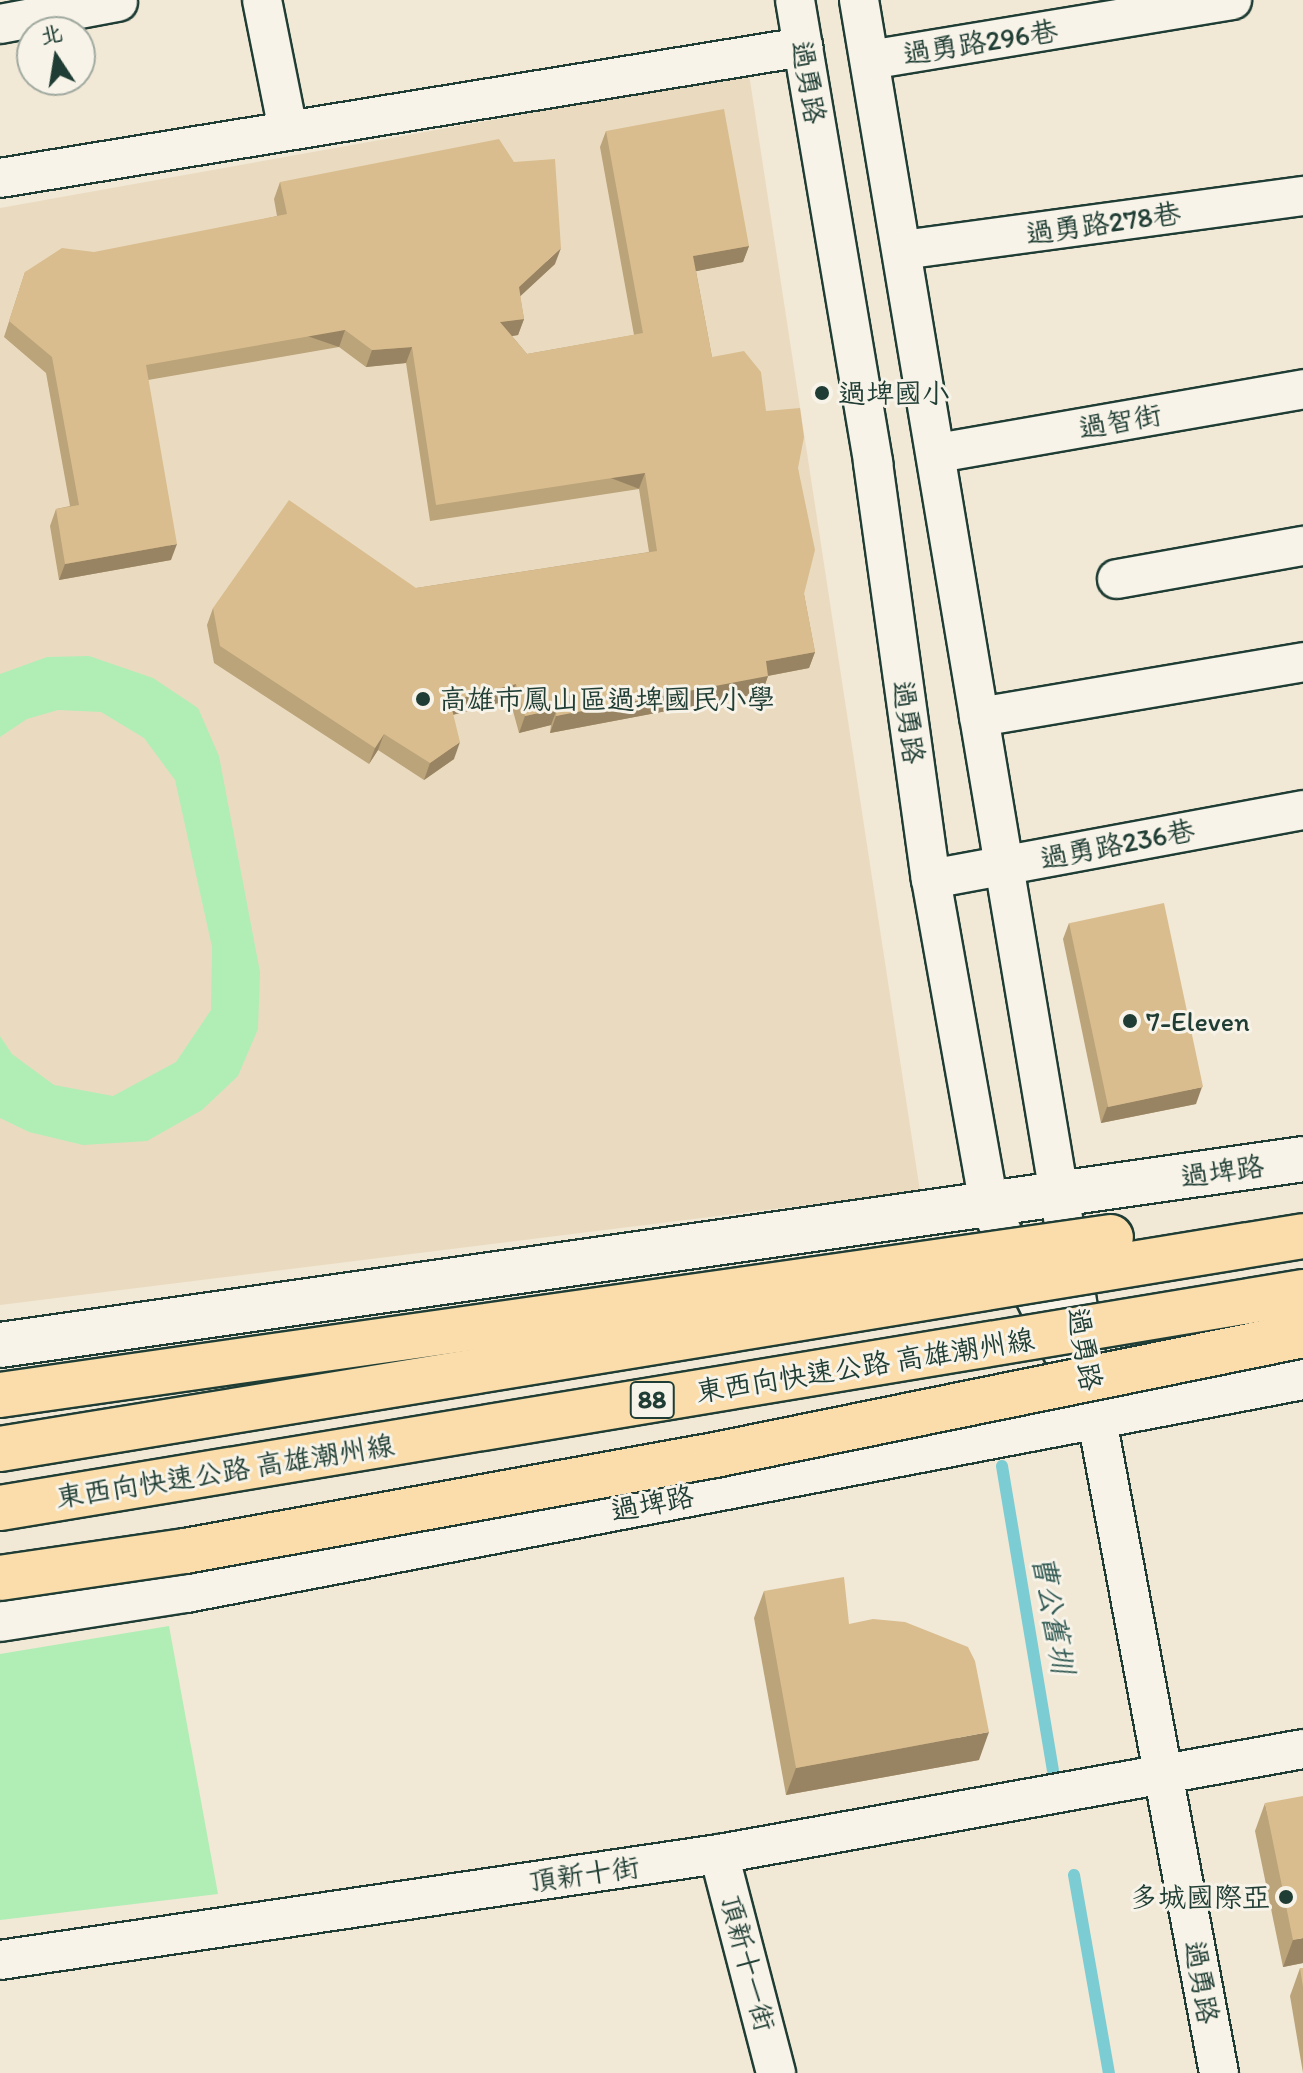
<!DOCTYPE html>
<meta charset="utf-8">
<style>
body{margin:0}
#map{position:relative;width:1303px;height:2073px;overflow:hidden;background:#f1e8d6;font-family:Itim,"LXGW WenKai TC",sans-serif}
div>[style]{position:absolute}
.built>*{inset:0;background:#eadbc0}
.green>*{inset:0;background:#b0eeb5}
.stream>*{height:12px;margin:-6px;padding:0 6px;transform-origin:6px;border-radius:6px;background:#7bccd3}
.roads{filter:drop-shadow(2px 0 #1f3d34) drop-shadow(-2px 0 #1f3d34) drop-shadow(0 2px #1f3d34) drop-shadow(0 -2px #1f3d34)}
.street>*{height:38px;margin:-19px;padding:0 19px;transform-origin:19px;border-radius:19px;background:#f7f3e8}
.secondary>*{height:44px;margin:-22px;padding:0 22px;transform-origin:22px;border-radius:22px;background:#f7f3e8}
.bridges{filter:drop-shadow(2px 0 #1f3d34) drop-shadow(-2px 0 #1f3d34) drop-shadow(0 2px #1f3d34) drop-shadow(0 -2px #1f3d34)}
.highway-bridge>*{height:44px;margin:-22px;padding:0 22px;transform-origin:22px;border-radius:22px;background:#faddab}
.wall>*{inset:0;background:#bba37a}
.shaded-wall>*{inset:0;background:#988463;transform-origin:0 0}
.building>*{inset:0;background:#d9bd8e;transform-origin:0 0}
.dots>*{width:22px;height:22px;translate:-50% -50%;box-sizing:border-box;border:4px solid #f7f3e8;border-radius:50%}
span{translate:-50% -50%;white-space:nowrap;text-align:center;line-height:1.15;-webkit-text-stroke:6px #f7f3e8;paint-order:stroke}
.shield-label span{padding:2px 6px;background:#f7f3e8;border:2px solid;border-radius:6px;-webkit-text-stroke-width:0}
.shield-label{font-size:26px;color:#1f3d34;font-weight:700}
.street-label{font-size:28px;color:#1f3d34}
.poi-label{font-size:28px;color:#1f3d34}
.left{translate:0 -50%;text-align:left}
.right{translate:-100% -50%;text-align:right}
.water-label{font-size:30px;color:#315a54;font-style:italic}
.north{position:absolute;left:16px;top:16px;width:80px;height:80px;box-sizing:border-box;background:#f7f3e8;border:2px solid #a1aaa0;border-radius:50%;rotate:348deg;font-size:22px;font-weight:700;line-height:32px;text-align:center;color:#1f3d34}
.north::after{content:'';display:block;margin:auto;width:28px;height:36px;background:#1f3d34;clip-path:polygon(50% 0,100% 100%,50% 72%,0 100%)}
</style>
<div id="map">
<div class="built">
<i style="clip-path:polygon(749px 74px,920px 1191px,0 1305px,0 208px)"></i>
</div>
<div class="green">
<i style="clip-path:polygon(89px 656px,153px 678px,198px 708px,219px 756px,260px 972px,258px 1029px,238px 1076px,202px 1110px,147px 1141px,83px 1145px,29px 1132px,0 1118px,0 1036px,12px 1054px,54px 1085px,113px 1096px,176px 1062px,211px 1010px,212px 947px,175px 780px,144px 738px,101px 712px,58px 710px,27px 719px,0 737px,0 674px,47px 657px)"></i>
<i style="clip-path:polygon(169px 1626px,218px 1894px,0 1920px,0 1654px)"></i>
</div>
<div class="stream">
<i style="left:1002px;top:1466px;width:308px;rotate:80.5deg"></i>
<i style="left:1074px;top:1875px;width:201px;rotate:80deg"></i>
</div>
<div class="roads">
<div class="street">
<i style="left:262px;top:0;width:133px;rotate:78.7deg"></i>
<i style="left:795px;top:0;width:470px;rotate:80.4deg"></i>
<i style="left:873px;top:463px;width:420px;rotate:82.1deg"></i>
<i style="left:931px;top:879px;width:332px;rotate:79.9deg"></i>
<i style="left:989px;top:1206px;width:171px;rotate:63.3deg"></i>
<i style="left:859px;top:0;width:1440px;rotate:80.49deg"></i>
<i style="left:1097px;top:1420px;width:664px;rotate:79.42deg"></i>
<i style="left:0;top:24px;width:120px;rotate:-10.6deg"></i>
<i style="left:870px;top:60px;width:367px;rotate:-9.4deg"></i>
<i style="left:0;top:178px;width:814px;rotate:-9.27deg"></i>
<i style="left:903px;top:250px;width:404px;rotate:-7.7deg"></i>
<i style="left:938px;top:453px;width:371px;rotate:-9.9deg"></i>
<i style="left:1117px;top:579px;width:189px;rotate:-10.1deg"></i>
<i style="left:979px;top:717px;width:329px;rotate:-9.6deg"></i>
<i style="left:931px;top:879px;width:378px;rotate:-10.5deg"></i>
<i style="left:719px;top:1854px;width:226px;rotate:75.4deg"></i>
<i style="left:0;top:1960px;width:727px;rotate:-8.39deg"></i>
<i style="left:719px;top:1854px;width:593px;rotate:-10.19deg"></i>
</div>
<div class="secondary">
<i style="left:0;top:1345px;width:1316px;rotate:-8.12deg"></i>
<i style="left:0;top:1619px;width:188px;rotate:-8.9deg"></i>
<i style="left:186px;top:1590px;width:1137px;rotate:-10.8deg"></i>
</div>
</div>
<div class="bridges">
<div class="highway-bridge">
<i style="left:0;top:1395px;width:1122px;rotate:-8.09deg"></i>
<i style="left:0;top:1449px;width:1320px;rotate:-9.28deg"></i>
<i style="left:0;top:1508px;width:1321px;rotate:-9.41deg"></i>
<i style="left:0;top:1578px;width:187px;rotate:-8.3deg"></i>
<i style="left:185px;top:1551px;width:539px;rotate:-10.27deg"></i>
<i style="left:715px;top:1455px;width:600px;rotate:-11.53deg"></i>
</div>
</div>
<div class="wall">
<i style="clip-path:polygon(606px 131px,749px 246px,743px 262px,696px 271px,712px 357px,766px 411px,798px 468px,804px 594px,815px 652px,809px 668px,768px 676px,762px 693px,550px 733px,551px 725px,519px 733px,510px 700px,453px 715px,454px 759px,424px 780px,378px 750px,369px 764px,214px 663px,207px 625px,213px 608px,416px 588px,649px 552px,639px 489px,430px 521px,406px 363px,366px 367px,339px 347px,148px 380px,171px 560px,59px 580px,50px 526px,56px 509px,70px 506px,46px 373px,4px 337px,25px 272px,277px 216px,274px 199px,280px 182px,555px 264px,520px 296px,524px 319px,518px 335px,512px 336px,527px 354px,634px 335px,600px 147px)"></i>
<i style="clip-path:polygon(1069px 923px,1196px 1104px,1101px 1123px,1063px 939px)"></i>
<i style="clip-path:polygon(764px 1591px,849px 1624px,979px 1760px,786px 1795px,754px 1618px)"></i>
<i style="clip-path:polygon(1265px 1803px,1303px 1963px,1283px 1967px,1255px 1831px)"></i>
<i style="clip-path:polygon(1300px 1968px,1303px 1968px,1303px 2073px,1290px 1996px)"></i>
</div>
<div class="shaded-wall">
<i style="clip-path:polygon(749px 246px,743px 262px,687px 273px,693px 256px)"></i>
<i style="clip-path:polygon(561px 248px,555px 264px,513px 303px,519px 287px)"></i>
<i style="clip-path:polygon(524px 319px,518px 335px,494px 339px,500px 322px)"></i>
<i style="left:345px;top:330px;width:18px;height:202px;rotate:109deg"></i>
<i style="clip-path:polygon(412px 347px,406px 363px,366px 367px,372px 350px)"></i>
<i style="left:645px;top:473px;width:17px;height:211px;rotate:111deg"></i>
<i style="clip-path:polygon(177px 544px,171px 560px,59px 580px,65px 564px)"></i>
<i style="clip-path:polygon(815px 652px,809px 668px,767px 676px,768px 676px,762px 693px,550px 733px,556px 716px,766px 661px)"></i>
<i style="clip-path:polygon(516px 684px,510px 700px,444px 717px,450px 701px)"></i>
<i style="clip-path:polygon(557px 709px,551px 725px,519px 733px,525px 716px)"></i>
<i style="clip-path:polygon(384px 734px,378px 750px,369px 764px,375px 748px)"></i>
<i style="clip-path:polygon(460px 742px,454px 759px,424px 780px,430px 763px)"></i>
<i style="clip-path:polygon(1202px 1087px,1196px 1104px,1101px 1123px,1107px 1107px)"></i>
<i style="clip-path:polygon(989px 1732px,979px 1760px,786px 1795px,796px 1768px)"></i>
<i style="clip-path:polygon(1303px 1938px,1303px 1963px,1283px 1967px,1293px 1940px)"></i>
</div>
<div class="building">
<i style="clip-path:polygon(724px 109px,749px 246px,693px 256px,712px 357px,744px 351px,761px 372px,766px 411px,800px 408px,804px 437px,798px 468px,815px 550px,804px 594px,815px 652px,766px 661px,768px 676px,556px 716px,557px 709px,525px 716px,516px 684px,450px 701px,460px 742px,430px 763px,384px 734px,375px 748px,220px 646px,213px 608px,289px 500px,416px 588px,657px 551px,645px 473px,436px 505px,412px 347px,372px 350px,345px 330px,146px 365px,177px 544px,65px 564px,56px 509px,79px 505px,52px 357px,9px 321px,25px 272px,62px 248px,94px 252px,287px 214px,280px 182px,499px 139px,514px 162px,555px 159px,561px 248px,519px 287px,524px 319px,500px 322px,527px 354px,643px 333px,606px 131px)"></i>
<i style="left:1164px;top:903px;width:188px;height:97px;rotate:78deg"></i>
<i style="clip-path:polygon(844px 1577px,849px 1624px,873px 1619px,905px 1622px,968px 1647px,975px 1661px,989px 1732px,796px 1768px,764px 1591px)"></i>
<i style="clip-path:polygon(1303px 1796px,1303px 1938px,1293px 1940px,1265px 1803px)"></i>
<i style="clip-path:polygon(1300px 1968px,1303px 1968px,1303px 1987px)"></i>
</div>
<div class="dots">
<i style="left:822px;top:393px;background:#1f3d34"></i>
<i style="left:423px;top:699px;background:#1f3d34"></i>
<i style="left:1130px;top:1021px;background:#1f3d34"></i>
<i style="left:1286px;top:1897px;background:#1f3d34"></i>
</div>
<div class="shield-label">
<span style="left:652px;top:1400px">88</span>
</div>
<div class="street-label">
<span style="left:980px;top:42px;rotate:-9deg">過勇路296巷</span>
<span style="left:809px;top:82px;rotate:80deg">過勇路</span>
<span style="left:1103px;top:223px;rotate:-8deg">過勇路278巷</span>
<span style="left:1120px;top:421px;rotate:-10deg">過智街</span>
<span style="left:909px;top:722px;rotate:82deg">過勇路</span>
<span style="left:1117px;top:844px;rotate:-11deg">過勇路236巷</span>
<span style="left:1222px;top:1171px;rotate:-8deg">過埤路</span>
<span style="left:1085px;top:1349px;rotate:80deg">過勇路</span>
<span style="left:865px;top:1365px;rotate:-9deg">東西向快速公路 高雄潮州線</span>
<span style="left:225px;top:1471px;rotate:-9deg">東西向快速公路 高雄潮州線</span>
<span style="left:652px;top:1503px;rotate:-11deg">過埤路</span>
<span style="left:584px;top:1874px;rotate:-8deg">頂新十街</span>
<span style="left:748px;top:1963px;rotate:75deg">頂新十一街</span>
<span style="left:1202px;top:1982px;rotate:80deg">過勇路</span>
</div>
<div class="poi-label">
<span class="left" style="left:838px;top:393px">過埤國小</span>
<span class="left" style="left:439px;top:699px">高雄市鳳山區過埤國民小學</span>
<span class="left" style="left:1146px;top:1021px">7-Eleven</span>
<span class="right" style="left:1270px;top:1897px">多城國際亞</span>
</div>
<div class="water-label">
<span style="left:1053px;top:1614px;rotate:80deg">曹公舊圳</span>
</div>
<div class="north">北</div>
</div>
